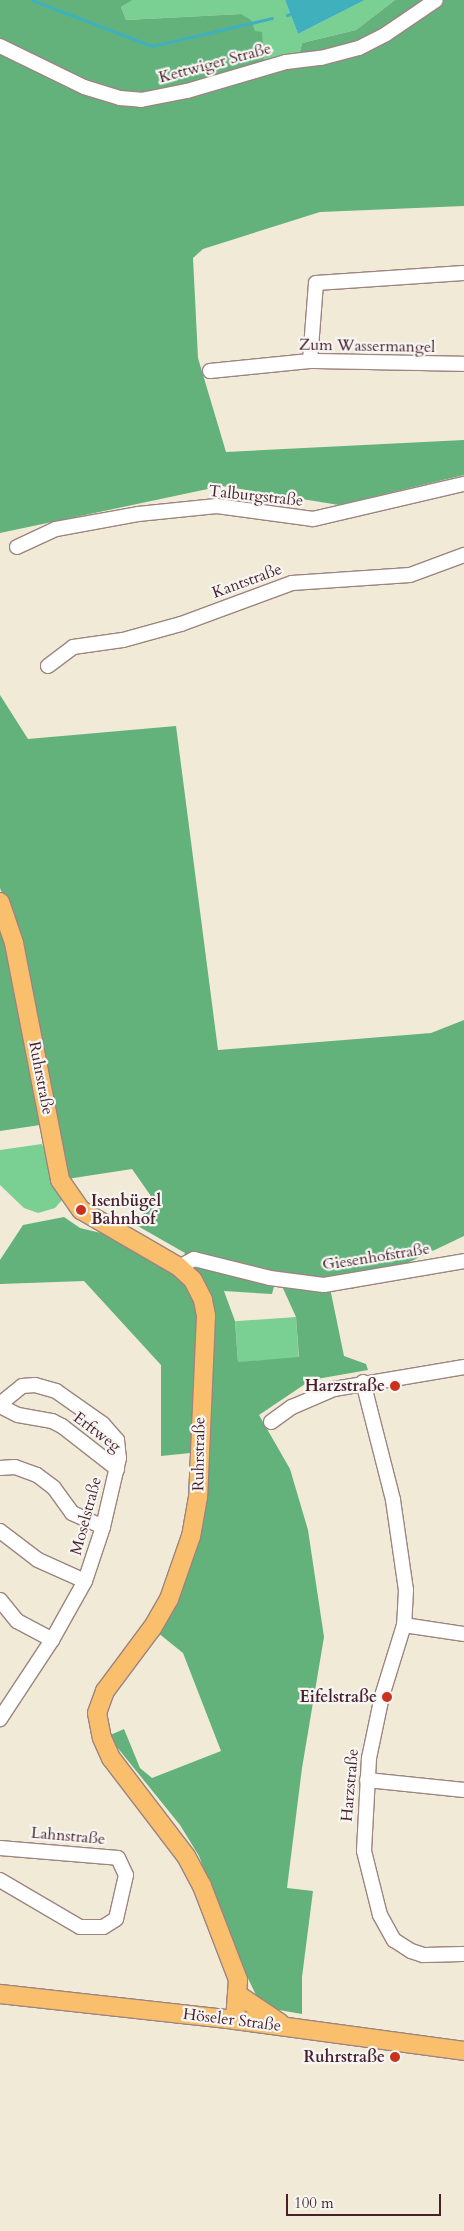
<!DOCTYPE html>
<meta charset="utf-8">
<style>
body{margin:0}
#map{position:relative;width:464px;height:2231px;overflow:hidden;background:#f0ead6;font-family:Cardo,serif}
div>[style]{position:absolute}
.green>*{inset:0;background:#7acf92;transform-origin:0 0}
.forest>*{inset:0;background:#63b27c}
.water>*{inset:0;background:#41b0bd}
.stream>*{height:3px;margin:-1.5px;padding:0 1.5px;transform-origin:1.5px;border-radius:1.5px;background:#41b0bd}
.roads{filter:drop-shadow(1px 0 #9d8480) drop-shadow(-1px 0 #9d8480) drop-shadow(0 1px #9d8480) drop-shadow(0 -1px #9d8480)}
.minor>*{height:14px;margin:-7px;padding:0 7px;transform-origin:7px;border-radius:7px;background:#fff}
.major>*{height:18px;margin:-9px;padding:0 9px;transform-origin:9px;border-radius:9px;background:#f9bf6d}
.dots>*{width:14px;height:14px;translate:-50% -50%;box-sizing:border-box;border:2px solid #f6f6f2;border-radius:50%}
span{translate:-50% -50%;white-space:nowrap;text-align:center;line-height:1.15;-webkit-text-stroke:4.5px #f6f6f2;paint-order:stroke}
.street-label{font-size:16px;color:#4a1f2b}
.poi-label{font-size:16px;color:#4a1f2b;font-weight:700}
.left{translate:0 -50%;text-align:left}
.right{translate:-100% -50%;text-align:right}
.scale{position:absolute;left:286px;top:2194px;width:155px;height:22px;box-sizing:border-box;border:2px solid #4a1f2b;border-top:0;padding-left:6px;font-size:15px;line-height:18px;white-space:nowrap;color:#4a1f2b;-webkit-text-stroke:4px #f6f6f2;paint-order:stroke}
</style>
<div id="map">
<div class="green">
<i style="clip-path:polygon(133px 0,285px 0,298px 34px,365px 0,395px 0,356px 30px,302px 43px,300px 52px,288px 60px,264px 62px,255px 31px,241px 14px,126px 20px,121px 7px)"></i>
<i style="clip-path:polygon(42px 1144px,62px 1200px,55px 1208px,38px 1213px,24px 1208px,0 1185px,0 1150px)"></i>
<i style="left:296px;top:1317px;width:41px;height:61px;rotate:86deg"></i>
</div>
<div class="forest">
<i style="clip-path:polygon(0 0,133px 0,121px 7px,126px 20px,241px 14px,251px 20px,255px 31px,262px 32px,264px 62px,288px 60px,300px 52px,302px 43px,356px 30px,395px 0,464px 0,464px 206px,320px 212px,203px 249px,193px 258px,198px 358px,226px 452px,464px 440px,464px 475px,339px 505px,222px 486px,0 533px)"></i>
<i style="clip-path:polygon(0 695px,28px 739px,176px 726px,218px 1050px,431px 1033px,464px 1020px,464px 1236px,353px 1289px,209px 1258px,277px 1275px,272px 1294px,224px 1291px,235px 1321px,238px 1362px,299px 1357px,296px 1317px,281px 1284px,330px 1288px,344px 1356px,366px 1364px,368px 1370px,311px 1380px,259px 1415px,290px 1469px,308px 1530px,324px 1637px,302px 1768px,287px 1888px,313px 1891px,302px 1977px,302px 2014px,279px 2010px,257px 1997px,231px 1943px,199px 1856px,180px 1825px,108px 1736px,124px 1729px,140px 1768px,152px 1778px,221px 1751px,183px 1653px,152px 1628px,198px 1497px,210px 1451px,161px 1456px,161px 1365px,84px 1281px,0 1284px,0 1260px,23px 1225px,64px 1217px,80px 1228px,105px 1234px,148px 1255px,177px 1275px,185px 1253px,136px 1225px,153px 1199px,132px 1169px,67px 1179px,21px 945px,0 888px)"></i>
<i style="clip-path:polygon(0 924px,8px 946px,40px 1125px,0 1131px)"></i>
</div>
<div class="water">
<i style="clip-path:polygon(285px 0,365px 0,298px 34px)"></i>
</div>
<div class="stream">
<i style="left:32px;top:0;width:129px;rotate:21deg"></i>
<i style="left:152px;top:46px;width:123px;rotate:-13.1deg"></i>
<i style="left:287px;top:15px;width:7px;rotate:-16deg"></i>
</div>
<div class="roads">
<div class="minor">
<i style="left:0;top:46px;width:93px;rotate:26deg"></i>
<i style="left:84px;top:87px;width:38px;rotate:17deg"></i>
<i style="left:120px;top:98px;width:21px;rotate:5deg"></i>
<i style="left:141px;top:100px;width:47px;rotate:-11.1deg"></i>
<i style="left:187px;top:91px;width:103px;rotate:-16.3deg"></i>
<i style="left:286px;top:62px;width:35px;rotate:-7deg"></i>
<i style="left:321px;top:58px;width:39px;rotate:-15deg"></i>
<i style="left:359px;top:48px;width:30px;rotate:-27deg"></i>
<i style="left:386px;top:34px;width:60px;rotate:-34.2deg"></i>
<i style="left:310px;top:361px;width:78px;rotate:-85.6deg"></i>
<i style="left:316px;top:283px;width:148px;rotate:-3.9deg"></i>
<i style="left:210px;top:371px;width:100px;rotate:-5.7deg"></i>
<i style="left:310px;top:361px;width:154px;rotate:1.1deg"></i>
<i style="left:17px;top:547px;width:43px;rotate:-24.8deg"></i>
<i style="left:56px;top:529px;width:83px;rotate:-10.4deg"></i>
<i style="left:138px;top:514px;width:79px;rotate:-5.8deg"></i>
<i style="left:217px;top:506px;width:97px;rotate:7.7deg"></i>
<i style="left:313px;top:519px;width:155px;rotate:-13.1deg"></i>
<i style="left:48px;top:666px;width:31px;rotate:-37deg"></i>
<i style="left:73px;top:647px;width:50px;rotate:-8deg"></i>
<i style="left:123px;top:640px;width:60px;rotate:-15.4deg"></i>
<i style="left:181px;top:624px;width:118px;rotate:-20.3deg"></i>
<i style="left:292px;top:583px;width:118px;rotate:-3.9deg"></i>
<i style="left:410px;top:575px;width:58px;rotate:-20.3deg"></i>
<i style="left:179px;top:1267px;width:17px;rotate:-28deg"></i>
<i style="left:194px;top:1259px;width:78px;rotate:14deg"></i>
<i style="left:270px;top:1278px;width:54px;rotate:7.4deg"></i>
<i style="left:324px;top:1285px;width:142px;rotate:-9.7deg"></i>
<i style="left:363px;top:1382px;width:122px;rotate:75.7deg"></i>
<i style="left:393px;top:1500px;width:91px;rotate:81.8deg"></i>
<i style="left:406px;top:1590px;width:35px;rotate:93deg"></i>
<i style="left:404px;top:1625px;width:74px;rotate:107.2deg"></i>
<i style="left:382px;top:1696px;width:63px;rotate:101.8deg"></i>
<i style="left:369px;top:1758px;width:93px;rotate:93.1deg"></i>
<i style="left:364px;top:1851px;width:66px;rotate:76deg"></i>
<i style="left:380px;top:1915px;width:29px;rotate:61deg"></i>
<i style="left:394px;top:1940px;width:20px;rotate:33deg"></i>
<i style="left:411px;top:1951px;width:13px;rotate:18deg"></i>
<i style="left:423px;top:1955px;width:41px;rotate:-1.4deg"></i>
<i style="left:0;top:1404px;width:28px;rotate:-39deg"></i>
<i style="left:22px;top:1386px;width:13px;rotate:-4deg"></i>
<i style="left:35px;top:1385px;width:22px;rotate:16deg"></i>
<i style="left:56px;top:1391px;width:57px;rotate:35.1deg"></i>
<i style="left:103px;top:1424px;width:21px;rotate:49deg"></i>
<i style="left:117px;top:1440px;width:18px;rotate:84deg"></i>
<i style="left:119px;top:1458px;width:71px;rotate:103.1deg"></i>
<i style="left:103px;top:1527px;width:57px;rotate:108.4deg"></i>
<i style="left:85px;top:1581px;width:68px;rotate:119.2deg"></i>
<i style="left:52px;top:1640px;width:95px;rotate:123.4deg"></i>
<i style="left:0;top:1406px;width:20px;rotate:27deg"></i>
<i style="left:18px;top:1415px;width:35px;rotate:10deg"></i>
<i style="left:52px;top:1421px;width:11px;rotate:27deg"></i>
<i style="left:62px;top:1426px;width:70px;rotate:38deg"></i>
<i style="left:271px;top:1422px;width:26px;rotate:-36deg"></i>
<i style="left:292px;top:1407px;width:46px;rotate:-23.2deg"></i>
<i style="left:334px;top:1389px;width:132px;rotate:-9.6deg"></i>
<i style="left:0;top:1468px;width:15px;rotate:-4deg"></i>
<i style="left:15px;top:1467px;width:23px;rotate:20deg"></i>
<i style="left:37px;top:1475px;width:21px;rotate:37deg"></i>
<i style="left:54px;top:1488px;width:31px;rotate:54deg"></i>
<i style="left:72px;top:1513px;width:34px;rotate:24deg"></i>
<i style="left:0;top:1531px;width:48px;rotate:37.3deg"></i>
<i style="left:38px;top:1560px;width:51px;rotate:24.1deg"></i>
<i style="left:0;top:1600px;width:27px;rotate:51deg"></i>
<i style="left:17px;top:1621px;width:40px;rotate:28deg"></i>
<i style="left:404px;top:1625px;width:61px;rotate:8.5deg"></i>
<i style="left:367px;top:1780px;width:98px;rotate:5.9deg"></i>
<i style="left:0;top:1848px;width:118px;rotate:4.8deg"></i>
<i style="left:118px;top:1858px;width:19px;rotate:65deg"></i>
<i style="left:126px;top:1875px;width:45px;rotate:102.8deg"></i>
<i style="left:116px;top:1919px;width:15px;rotate:148deg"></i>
<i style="left:103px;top:1927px;width:23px;rotate:180deg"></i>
<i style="left:80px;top:1927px;width:93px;rotate:-149.6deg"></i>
</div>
<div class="major">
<i style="left:0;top:902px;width:43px;rotate:71.1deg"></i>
<i style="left:14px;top:943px;width:241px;rotate:79deg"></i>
<i style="left:60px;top:1180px;width:37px;rotate:55deg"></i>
<i style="left:81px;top:1210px;width:113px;rotate:30.2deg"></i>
<i style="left:179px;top:1267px;width:19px;rotate:43deg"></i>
<i style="left:193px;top:1280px;width:22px;rotate:63deg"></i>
<i style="left:203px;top:1300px;width:16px;rotate:79deg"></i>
<i style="left:206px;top:1316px;width:181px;rotate:92.5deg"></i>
<i style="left:198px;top:1497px;width:40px;rotate:100deg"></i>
<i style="left:191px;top:1536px;width:67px;rotate:109.2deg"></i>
<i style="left:169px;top:1599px;width:34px;rotate:120deg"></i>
<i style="left:152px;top:1628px;width:79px;rotate:126.7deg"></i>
<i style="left:105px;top:1691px;width:23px;rotate:110deg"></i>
<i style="left:97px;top:1713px;width:25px;rotate:79deg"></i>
<i style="left:102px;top:1738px;width:22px;rotate:66deg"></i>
<i style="left:111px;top:1758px;width:123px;rotate:52.6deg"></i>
<i style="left:186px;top:1856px;width:34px;rotate:62deg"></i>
<i style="left:202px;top:1886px;width:101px;rotate:69deg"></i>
<i style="left:238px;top:1980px;width:40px;rotate:94.3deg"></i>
<i style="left:0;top:1994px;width:236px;rotate:6.3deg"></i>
<i style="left:235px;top:2020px;width:231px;rotate:7.7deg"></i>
<i style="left:237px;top:1994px;width:52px;rotate:34deg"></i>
</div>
</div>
<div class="dots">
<i style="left:81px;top:1210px;background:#c8321e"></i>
<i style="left:395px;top:1386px;background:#c8321e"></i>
<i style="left:387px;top:1697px;background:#c8321e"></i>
<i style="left:395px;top:2057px;background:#c8321e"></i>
</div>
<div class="street-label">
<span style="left:215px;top:63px;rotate:-15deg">Kettwiger Straße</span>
<span style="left:367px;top:346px;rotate:1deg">Zum Wassermangel</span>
<span style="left:256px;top:496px;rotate:6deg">Talburgstraße</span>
<span style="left:247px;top:581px;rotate:-20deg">Kantstraße</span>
<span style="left:41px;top:1078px;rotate:79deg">Ruhrstraße</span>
<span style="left:376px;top:1257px;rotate:-9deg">Giesenhofstraße</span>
<span style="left:97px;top:1432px;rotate:37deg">Erftweg</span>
<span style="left:199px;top:1454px;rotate:-89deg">Ruhrstraße</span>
<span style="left:86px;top:1516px;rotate:-75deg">Moselstraße</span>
<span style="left:350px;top:1785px;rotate:-85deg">Harzstraße</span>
<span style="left:68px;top:1836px;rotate:5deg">Lahnstraße</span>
<span style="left:232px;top:2020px;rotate:7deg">Höseler Straße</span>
</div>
<div class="poi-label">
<span class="left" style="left:91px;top:1210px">Isenbügel<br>Bahnhof</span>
<span class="right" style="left:385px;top:1386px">Harzstraße</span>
<span class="right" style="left:377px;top:1697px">Eifelstraße</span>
<span class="right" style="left:385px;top:2057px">Ruhrstraße</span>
</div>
<div class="scale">100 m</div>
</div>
